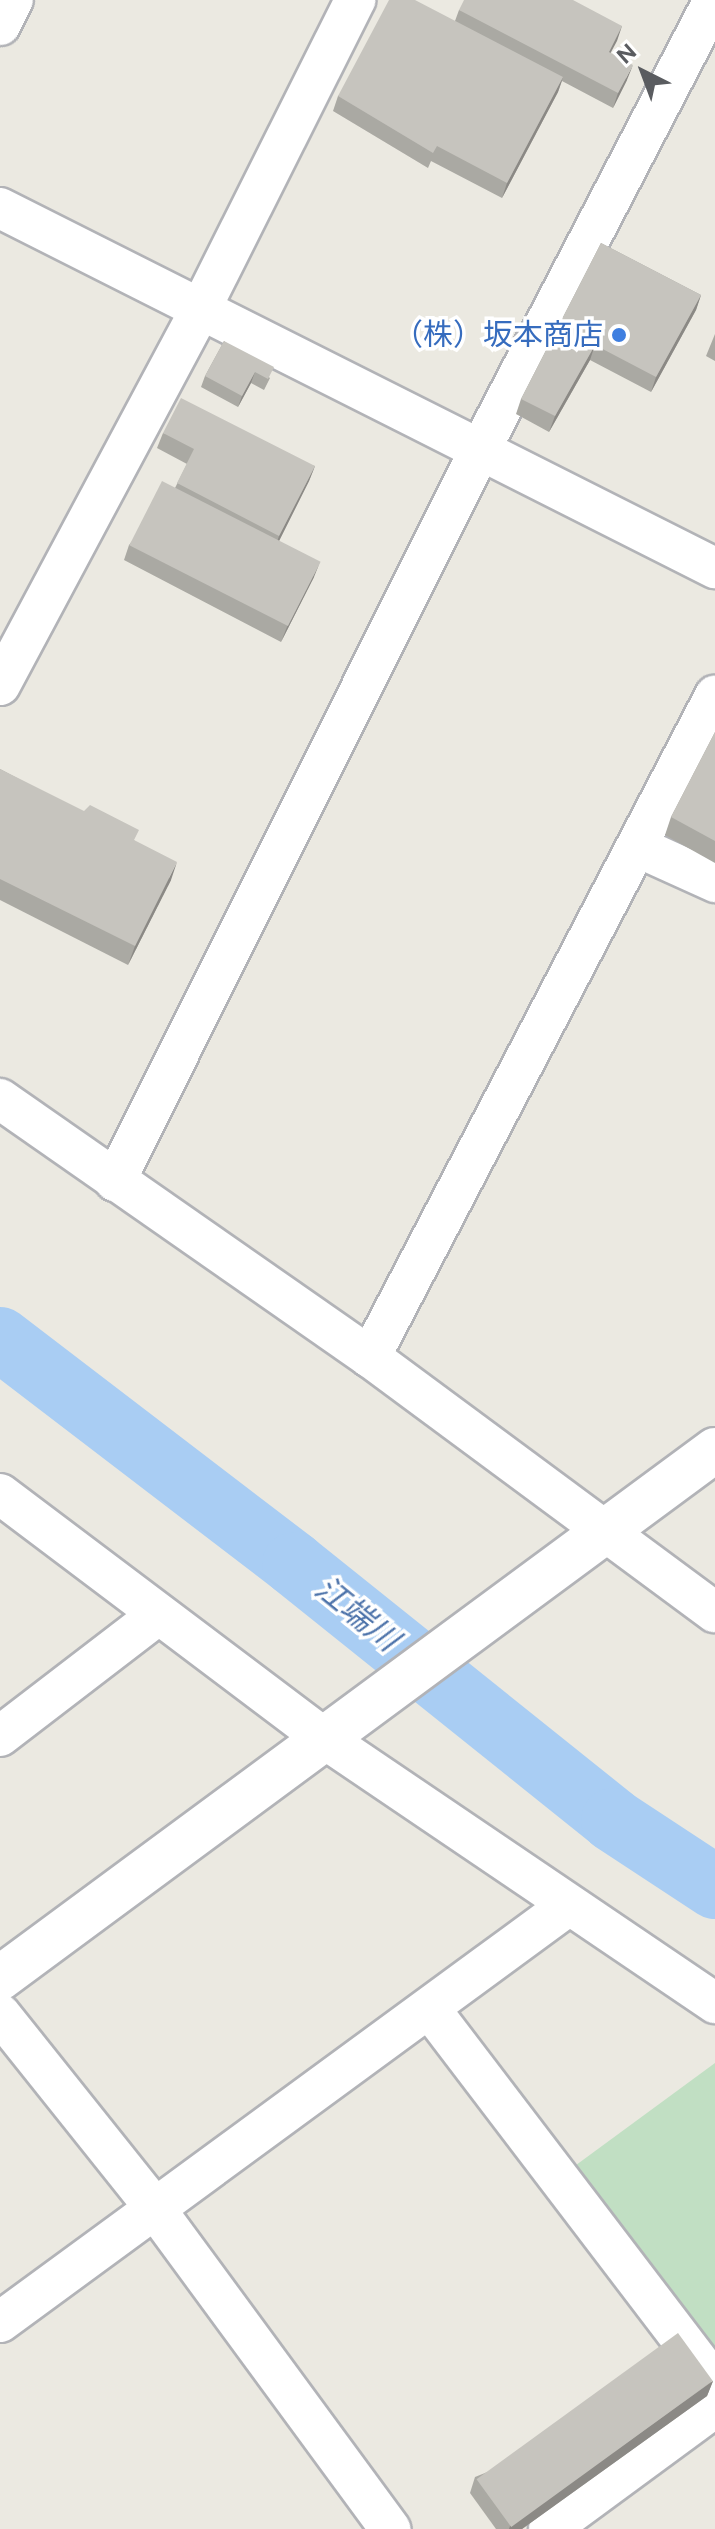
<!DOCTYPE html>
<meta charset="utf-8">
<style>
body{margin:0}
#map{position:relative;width:715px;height:2529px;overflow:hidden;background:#ebe9e1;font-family:Figtree,"Noto Sans JP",sans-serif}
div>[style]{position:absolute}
.green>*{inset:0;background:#c1dfc3}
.river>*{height:64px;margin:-32px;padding:0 32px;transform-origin:32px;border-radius:32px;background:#a9cdf3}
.roads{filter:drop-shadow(2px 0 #b2b3b7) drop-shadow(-2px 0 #b2b3b7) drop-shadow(0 2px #b2b3b7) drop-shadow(0 -2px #b2b3b7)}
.street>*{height:40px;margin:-20px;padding:0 20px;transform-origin:20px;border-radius:20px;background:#fff}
.secondary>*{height:44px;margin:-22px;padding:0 22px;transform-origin:22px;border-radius:22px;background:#fff}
.wall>*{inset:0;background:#aaa9a3}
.shaded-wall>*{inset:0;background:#8b8985}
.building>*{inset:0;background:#c6c4be;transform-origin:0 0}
.dots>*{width:22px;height:22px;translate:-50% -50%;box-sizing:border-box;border:4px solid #fff;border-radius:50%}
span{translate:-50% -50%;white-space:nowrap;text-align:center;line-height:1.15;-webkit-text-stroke:7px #fff;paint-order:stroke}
.shop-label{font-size:30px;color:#366cbe}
.right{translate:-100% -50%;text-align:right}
.water-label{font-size:32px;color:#4d73aa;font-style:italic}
.north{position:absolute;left:603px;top:32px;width:80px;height:80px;-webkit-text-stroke:6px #fff;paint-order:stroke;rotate:318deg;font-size:22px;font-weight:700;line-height:32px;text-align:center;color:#5a5c60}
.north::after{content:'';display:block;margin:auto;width:28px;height:36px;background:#5a5c60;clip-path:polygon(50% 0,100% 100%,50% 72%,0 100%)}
</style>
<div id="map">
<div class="green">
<i style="clip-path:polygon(715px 2063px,715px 2356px,572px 2168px)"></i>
</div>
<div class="river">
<i style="left:0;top:1339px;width:370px;rotate:37.4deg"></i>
<i style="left:294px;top:1564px;width:409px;rotate:38.7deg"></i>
<i style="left:613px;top:1820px;width:122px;rotate:33.3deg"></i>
</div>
<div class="roads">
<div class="street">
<i style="left:0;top:25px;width:28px;rotate:-63deg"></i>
<i style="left:0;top:208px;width:801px;rotate:26.73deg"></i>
<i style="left:0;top:685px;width:425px;rotate:-61.9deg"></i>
<i style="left:200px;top:310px;width:347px;rotate:-63.4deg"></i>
<i style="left:638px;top:847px;width:85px;rotate:24.4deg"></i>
<i style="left:0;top:1099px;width:451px;rotate:34.9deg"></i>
<i style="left:370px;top:1357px;width:429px;rotate:36.5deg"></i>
<i style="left:115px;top:1181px;width:817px;rotate:-63.47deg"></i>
<i style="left:480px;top:450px;width:507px;rotate:-62.53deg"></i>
<i style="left:370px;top:1357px;width:746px;rotate:-62.44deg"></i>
<i style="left:0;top:1494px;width:407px;rotate:37deg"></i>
<i style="left:325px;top:1739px;width:471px;rotate:34.1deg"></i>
<i style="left:0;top:1736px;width:200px;rotate:-37.5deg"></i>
<i style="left:430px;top:2009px;width:470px;rotate:52.7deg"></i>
<i style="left:0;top:2014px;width:246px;rotate:51.4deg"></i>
<i style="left:153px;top:2206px;width:401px;rotate:53.7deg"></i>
<i style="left:0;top:2322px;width:705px;rotate:-36.24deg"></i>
<i style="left:549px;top:2529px;width:206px;rotate:-36.3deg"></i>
</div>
<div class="secondary">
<i style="left:0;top:1978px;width:889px;rotate:-36.44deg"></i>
</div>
</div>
<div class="wall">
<i style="clip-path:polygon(459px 10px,622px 26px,610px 53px,627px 80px,613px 108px,562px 81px,558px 92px,502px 198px,431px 161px,428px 168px,333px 111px,338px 96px,455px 21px)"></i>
<i style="clip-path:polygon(601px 243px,701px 295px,696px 310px,651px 392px,590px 360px,549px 432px,516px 414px,521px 399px)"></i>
<i style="clip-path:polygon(715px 334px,715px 361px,706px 356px)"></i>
<i style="clip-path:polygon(224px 341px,270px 378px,264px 390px,251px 383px,238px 407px,201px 387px,205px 376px)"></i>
<i style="clip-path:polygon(163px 433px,315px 466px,309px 481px,279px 541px,314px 577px,281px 642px,124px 560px,129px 545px,175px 488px,187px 464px,157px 448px)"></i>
<i style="clip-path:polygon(715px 732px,715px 863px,665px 835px,671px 817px)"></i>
<i style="clip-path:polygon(0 769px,135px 841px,171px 880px,128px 965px,0 900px)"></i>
<i style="clip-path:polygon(713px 2381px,707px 2396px,522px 2529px,496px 2529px,470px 2493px,475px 2477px)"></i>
</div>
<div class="shaded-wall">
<i style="clip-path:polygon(622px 26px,617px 41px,603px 67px,609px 52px)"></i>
<i style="clip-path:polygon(633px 65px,627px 80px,613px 108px,618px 93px)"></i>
<i style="clip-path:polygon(563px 77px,558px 92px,502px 198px,507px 183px)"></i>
<i style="clip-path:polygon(701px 295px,696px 310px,651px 392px,656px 377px)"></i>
<i style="clip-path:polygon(595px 345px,590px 360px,549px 432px,555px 416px)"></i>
<i style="clip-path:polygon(255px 372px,251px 383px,238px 407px,242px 396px)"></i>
<i style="clip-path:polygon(315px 466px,309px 481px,274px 551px,279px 536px)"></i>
<i style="clip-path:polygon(320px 562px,314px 577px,281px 642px,287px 627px)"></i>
<i style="clip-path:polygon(177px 862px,171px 880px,128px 965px,135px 946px)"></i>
<i style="clip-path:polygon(713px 2381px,707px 2396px,522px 2529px,509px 2529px,510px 2526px)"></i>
</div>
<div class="building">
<i style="clip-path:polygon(389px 0,415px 0,563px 77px,507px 183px,437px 146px,433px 153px,338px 96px)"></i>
<i style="clip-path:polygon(464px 0,573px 0,622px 26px,609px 52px,633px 65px,618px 93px,459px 10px)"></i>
<i style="clip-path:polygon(601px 243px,701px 295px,656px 377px,595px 345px,555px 416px,521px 399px)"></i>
<i style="clip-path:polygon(224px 341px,274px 367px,268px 379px,255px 372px,242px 396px,205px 376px)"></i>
<i style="clip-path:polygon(181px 398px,315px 466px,279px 536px,177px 483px,194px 449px,163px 433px)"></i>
<i style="left:162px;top:481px;width:178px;height:72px;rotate:27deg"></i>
<i style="clip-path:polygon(715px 732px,715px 841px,671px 817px)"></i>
<i style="clip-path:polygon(0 769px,84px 811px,90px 805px,139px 830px,134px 840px,177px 862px,135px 946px,0 879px)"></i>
<i style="left:678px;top:2333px;width:59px;height:249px;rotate:54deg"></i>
</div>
<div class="dots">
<i style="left:619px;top:335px;background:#3f7fe0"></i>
</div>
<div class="shop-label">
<span class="right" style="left:603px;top:335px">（株）坂本商店</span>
</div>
<div class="water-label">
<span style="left:357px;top:1614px;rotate:39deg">江端川</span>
</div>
<div class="north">N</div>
</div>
